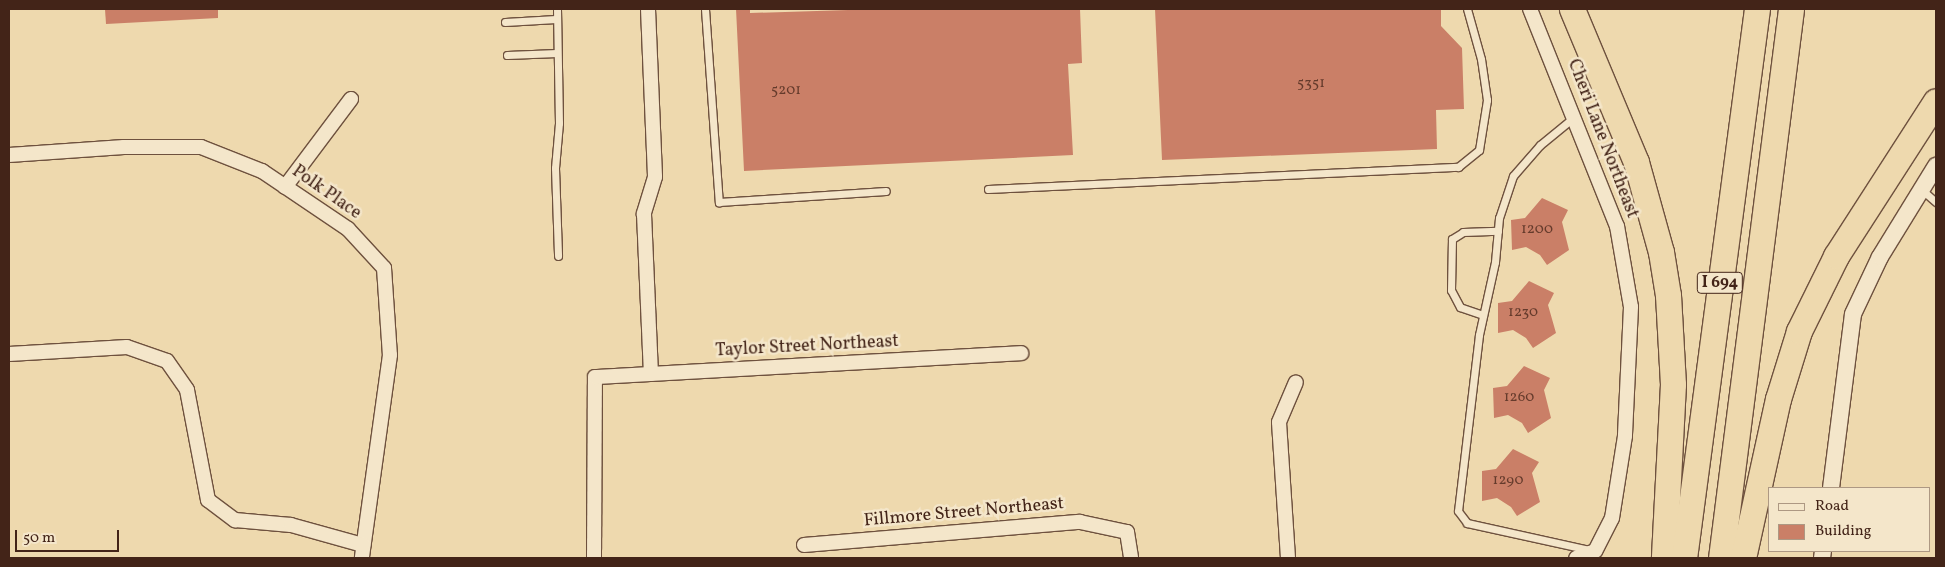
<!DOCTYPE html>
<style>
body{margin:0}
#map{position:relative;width:1945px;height:567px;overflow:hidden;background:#eed9ae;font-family:Vollkorn,serif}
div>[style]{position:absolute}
.building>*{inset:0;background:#ca7f67}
.roads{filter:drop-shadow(1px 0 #6e513e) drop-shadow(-1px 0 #6e513e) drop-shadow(0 1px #6e513e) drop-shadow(0 -1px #6e513e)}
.service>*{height:7px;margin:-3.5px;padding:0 3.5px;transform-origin:3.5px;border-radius:3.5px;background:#f4e6ca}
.minor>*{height:14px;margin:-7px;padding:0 7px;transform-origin:7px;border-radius:7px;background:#f4e6ca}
.tertiary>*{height:16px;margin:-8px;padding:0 8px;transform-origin:8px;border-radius:8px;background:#f4e6ca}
.motorway>*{height:25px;margin:-12.5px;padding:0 12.5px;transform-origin:12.5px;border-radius:12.5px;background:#eed9ae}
span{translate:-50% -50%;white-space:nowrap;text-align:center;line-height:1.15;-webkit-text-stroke:5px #f4e6ca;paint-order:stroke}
.number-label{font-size:15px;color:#653b2c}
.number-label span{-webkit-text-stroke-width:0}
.shield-label span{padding:1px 4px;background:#f4e6ca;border:1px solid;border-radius:4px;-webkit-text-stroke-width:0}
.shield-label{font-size:16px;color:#432418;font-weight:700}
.street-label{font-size:18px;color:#432418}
.frame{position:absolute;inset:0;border:10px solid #432418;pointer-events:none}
.legend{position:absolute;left:1768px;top:487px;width:162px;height:65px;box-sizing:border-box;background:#f4e6ca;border:1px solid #ad9883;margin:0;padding:6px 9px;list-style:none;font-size:15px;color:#432418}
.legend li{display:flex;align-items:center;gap:10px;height:25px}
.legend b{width:25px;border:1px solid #ad9883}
.scale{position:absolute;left:15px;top:530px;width:104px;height:22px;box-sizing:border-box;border:2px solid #432418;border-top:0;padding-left:6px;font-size:15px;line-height:18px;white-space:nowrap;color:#432418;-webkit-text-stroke:4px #f4e6ca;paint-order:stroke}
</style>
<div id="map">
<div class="building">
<i style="clip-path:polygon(105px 9px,218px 9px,218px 18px,106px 24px)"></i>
<i style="clip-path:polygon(736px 9px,750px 9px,750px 13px,879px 9px,1080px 9px,1082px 63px,1068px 64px,1073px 155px,744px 171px)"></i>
<i style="clip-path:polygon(1155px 9px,1441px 9px,1441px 26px,1462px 48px,1464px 109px,1436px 110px,1437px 149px,1162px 160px)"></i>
<i style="clip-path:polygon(1542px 198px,1568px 210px,1562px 222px,1569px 250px,1547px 265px,1540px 255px,1526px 247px,1512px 250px,1511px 220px,1525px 218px)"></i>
<i style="clip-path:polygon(1529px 281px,1554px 293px,1548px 305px,1556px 333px,1533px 348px,1526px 338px,1513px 330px,1498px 333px,1498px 303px,1512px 301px)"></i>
<i style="clip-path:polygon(1524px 366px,1550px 378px,1544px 390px,1551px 418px,1528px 433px,1522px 423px,1508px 415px,1494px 418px,1493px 388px,1507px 386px)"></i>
<i style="clip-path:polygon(1513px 449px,1539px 462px,1532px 473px,1540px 502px,1517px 516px,1511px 507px,1497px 498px,1482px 501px,1482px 471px,1496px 469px)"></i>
</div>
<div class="roads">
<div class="service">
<i style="left:557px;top:9px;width:114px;rotate:89deg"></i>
<i style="left:559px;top:123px;width:45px;rotate:95.1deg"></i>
<i style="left:555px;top:168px;width:88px;rotate:88deg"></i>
<i style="left:705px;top:9px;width:194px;rotate:85.9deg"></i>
<i style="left:719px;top:202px;width:167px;rotate:-3.8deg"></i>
<i style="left:505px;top:22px;width:51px;rotate:-3.4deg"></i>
<i style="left:507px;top:55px;width:50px;rotate:-2.3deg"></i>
<i style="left:1573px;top:118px;width:43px;rotate:140.7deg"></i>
<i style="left:1540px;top:145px;width:41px;rotate:131.1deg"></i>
<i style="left:1513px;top:176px;width:44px;rotate:108.4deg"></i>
<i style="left:1499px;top:218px;width:44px;rotate:95.2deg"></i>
<i style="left:1495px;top:262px;width:75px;rotate:102.4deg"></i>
<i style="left:1479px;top:335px;width:177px;rotate:96.8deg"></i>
<i style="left:1458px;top:511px;width:15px;rotate:53deg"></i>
<i style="left:1467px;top:523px;width:126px;rotate:12.4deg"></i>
<i style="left:988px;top:189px;width:471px;rotate:-2.7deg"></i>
<i style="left:1458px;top:167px;width:27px;rotate:-39deg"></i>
<i style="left:1479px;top:150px;width:51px;rotate:-80.9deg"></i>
<i style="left:1487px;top:100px;width:41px;rotate:-98.3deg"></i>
<i style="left:1481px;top:59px;width:52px;rotate:-105.6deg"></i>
<i style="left:1922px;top:190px;width:18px;rotate:41deg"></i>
<i style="left:1483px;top:315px;width:24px;rotate:-161deg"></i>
<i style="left:1460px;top:307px;width:19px;rotate:-118deg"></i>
<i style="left:1451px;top:290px;width:51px;rotate:-88.9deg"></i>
<i style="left:1452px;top:239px;width:13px;rotate:-32deg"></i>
<i style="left:1463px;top:232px;width:35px;rotate:-2deg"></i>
</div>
<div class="minor">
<i style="left:648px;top:9px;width:168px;rotate:87.6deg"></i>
<i style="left:655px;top:177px;width:39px;rotate:107deg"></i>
<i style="left:644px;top:214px;width:160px;rotate:87.5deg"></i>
<i style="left:1530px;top:9px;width:234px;rotate:68.2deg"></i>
<i style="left:1617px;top:226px;width:82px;rotate:80.2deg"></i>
<i style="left:1631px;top:307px;width:129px;rotate:92.7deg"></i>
<i style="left:1625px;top:436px;width:83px;rotate:99deg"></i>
<i style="left:1612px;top:518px;width:37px;rotate:117deg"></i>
<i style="left:1595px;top:551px;width:20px;rotate:160deg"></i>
<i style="left:9px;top:155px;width:115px;rotate:-4deg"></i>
<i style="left:124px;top:147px;width:77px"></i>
<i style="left:201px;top:147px;width:66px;rotate:21.5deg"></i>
<i style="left:262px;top:171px;width:104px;rotate:34deg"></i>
<i style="left:348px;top:229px;width:53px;rotate:47.3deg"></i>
<i style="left:384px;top:268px;width:87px;rotate:86.1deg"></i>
<i style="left:390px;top:355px;width:205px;rotate:97.9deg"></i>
<i style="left:285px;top:187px;width:110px;rotate:-53.1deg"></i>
<i style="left:9px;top:354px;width:118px;rotate:-3.4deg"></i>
<i style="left:127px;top:347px;width:42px;rotate:19.3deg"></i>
<i style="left:167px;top:361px;width:35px;rotate:55deg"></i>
<i style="left:187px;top:390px;width:112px;rotate:79.2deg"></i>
<i style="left:208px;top:500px;width:34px;rotate:37deg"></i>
<i style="left:235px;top:520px;width:56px;rotate:5.1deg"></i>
<i style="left:291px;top:525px;width:75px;rotate:15.5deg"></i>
<i style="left:804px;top:545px;width:277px;rotate:-4.8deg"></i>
<i style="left:1080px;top:522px;width:48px;rotate:12deg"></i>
<i style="left:1127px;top:532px;width:26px;rotate:81deg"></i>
<i style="left:594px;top:558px;width:181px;rotate:-89.7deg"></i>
<i style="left:595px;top:377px;width:427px;rotate:-3.2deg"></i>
<i style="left:1288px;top:558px;width:136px;rotate:-93.8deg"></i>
<i style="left:1279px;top:422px;width:43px;rotate:-67deg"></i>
</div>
<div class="tertiary">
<i style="left:1831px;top:488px;width:175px;rotate:-82.8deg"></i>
<i style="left:1853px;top:314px;width:63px;rotate:-64.7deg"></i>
<i style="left:1880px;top:257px;width:107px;rotate:-58.4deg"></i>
<i style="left:1822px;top:558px;width:7px;rotate:-82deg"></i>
</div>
<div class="motorway">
<i style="left:1572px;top:9px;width:166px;rotate:67.3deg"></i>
<i style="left:1636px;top:162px;width:93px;rotate:74.5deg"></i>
<i style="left:1661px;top:252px;width:44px;rotate:80.8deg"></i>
<i style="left:1668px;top:295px;width:89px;rotate:86.8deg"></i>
<i style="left:1673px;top:384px;width:174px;rotate:93deg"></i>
<i style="left:1684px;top:558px;width:554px;rotate:-82.43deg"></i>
<i style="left:1721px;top:558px;width:553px;rotate:-82.73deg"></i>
<i style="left:1743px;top:558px;width:163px;rotate:-77.6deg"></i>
<i style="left:1778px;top:399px;width:71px;rotate:-72.8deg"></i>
<i style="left:1799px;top:331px;width:84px;rotate:-63.7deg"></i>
<i style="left:1836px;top:256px;width:184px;rotate:-57.2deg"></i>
</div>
</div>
<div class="number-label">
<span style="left:1311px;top:84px">5351</span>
<span style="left:786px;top:91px">5201</span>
<span style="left:1537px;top:230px">1200</span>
<span style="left:1523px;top:313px">1230</span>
<span style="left:1519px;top:398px">1260</span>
<span style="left:1508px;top:481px">1290</span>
</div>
<div class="shield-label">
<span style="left:1720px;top:283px">I 694</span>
</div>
<div class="street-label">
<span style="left:1602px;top:139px;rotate:69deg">Cheri Lane Northeast</span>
<span style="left:326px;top:193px;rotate:35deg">Polk Place</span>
<span style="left:807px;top:347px;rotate:-3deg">Taylor Street Northeast</span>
<span style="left:964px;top:513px;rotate:-5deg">Fillmore Street Northeast</span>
</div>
<div class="frame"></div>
<ul class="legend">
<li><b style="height:6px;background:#f4e6ca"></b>Road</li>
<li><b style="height:14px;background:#ca7f67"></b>Building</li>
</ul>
<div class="scale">50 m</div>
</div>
